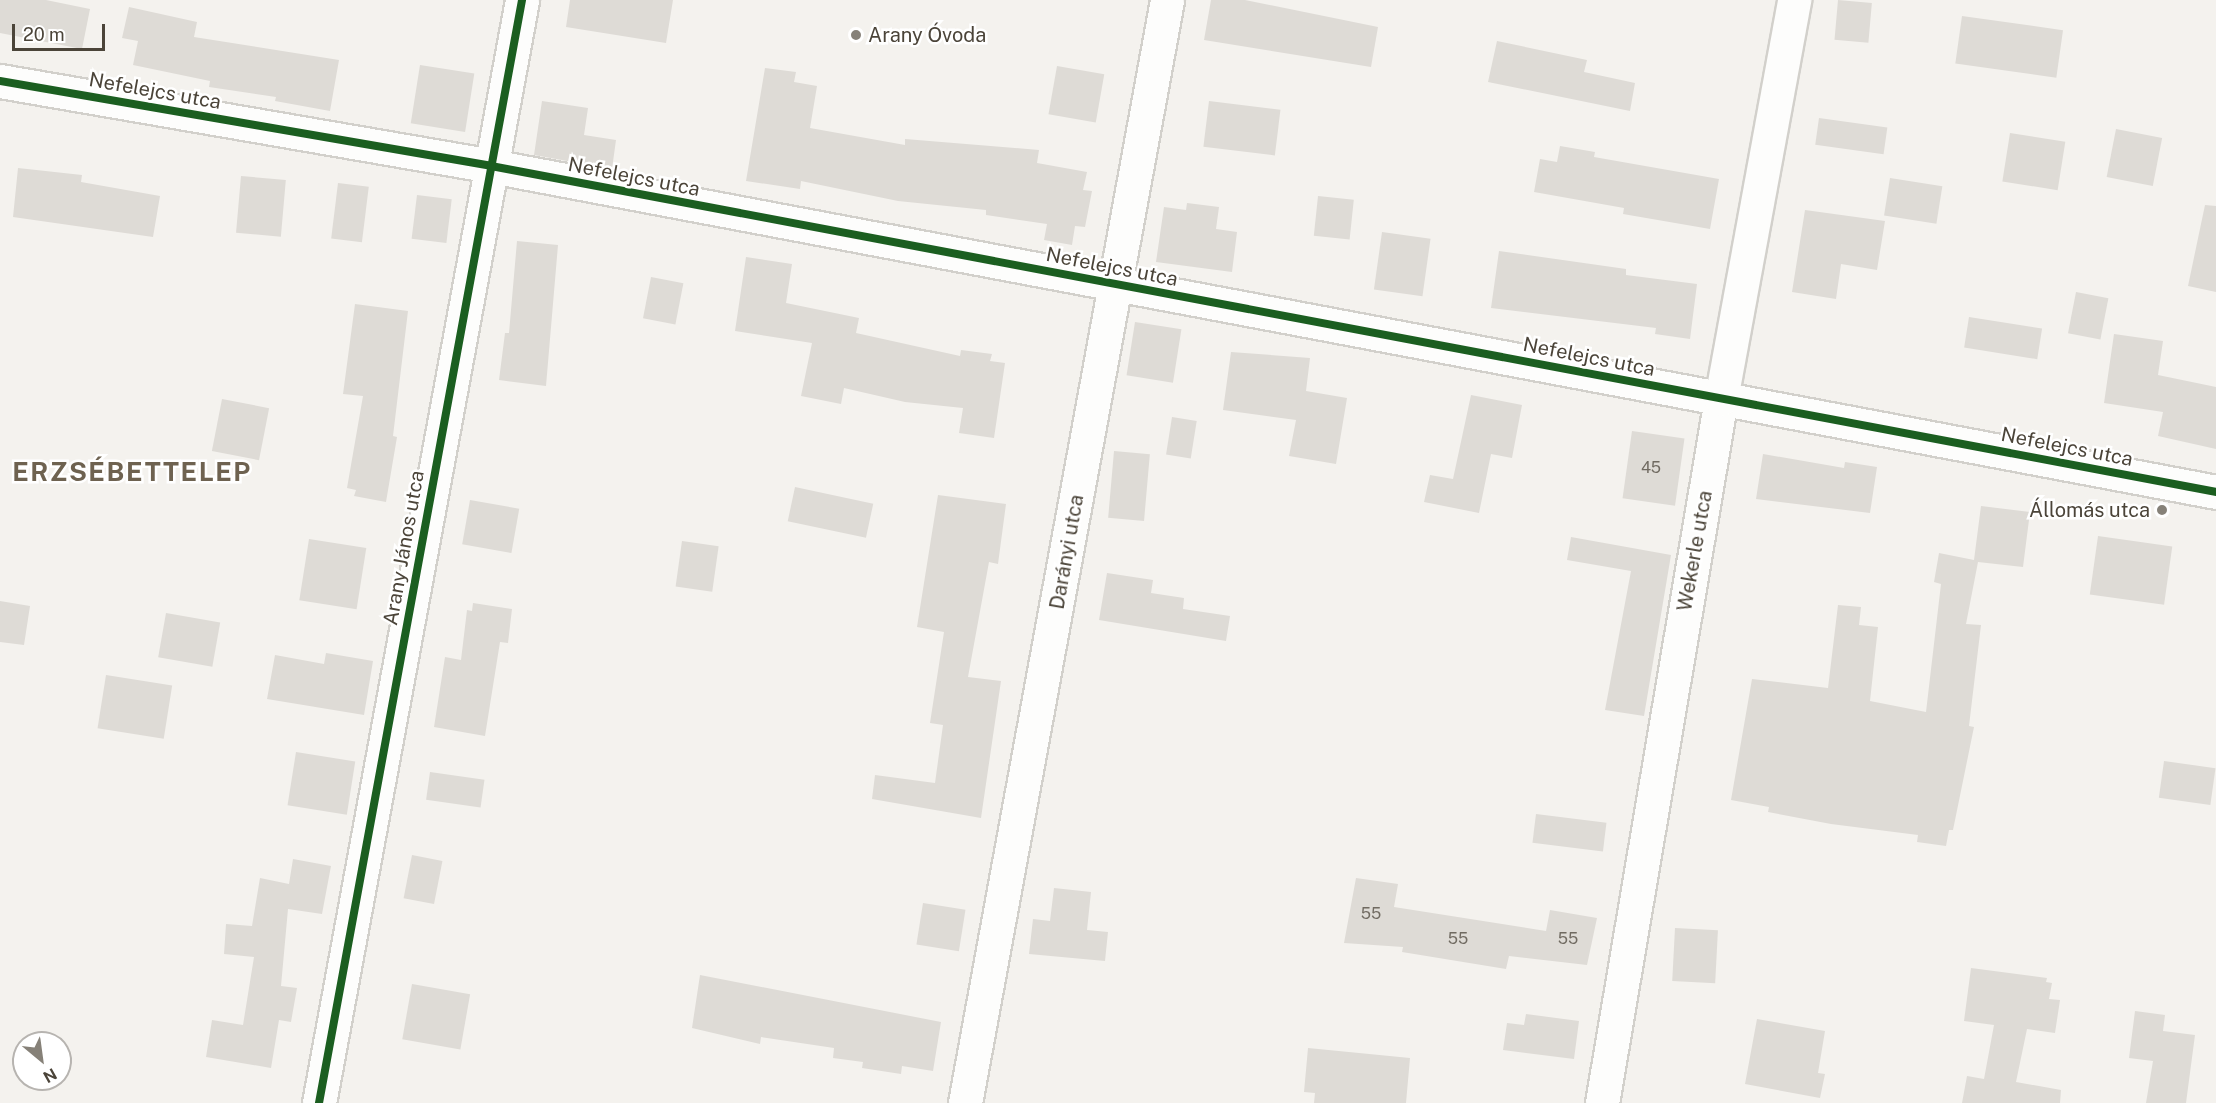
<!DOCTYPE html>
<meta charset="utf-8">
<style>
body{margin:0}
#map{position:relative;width:2216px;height:1103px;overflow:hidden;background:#f4f2ee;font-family:"Public Sans",sans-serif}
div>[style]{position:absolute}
.building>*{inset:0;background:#dedbd6;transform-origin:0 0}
.roads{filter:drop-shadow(2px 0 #d2d0cb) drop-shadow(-2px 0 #d2d0cb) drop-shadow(0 2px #d2d0cb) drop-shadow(0 -2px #d2d0cb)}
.minor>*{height:33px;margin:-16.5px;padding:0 16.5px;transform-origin:16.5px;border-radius:16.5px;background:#fdfdfc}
.cycleway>*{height:8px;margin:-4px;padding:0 4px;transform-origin:4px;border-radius:4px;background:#1b5e20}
.dots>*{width:16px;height:16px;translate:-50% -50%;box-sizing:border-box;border:3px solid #fff;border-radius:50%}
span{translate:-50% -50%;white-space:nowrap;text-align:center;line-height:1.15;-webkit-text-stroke:5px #fff;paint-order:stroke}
.number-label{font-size:16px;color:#706a61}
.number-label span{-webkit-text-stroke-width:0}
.poi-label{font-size:20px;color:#4b4439}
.left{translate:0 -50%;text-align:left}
.right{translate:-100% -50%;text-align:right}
.street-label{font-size:20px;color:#4b4439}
.district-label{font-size:26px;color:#6e6250;font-weight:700;letter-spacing:1.5px}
.north{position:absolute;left:12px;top:1031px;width:60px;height:60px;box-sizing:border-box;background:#fff;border:2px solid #b7b4b0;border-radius:50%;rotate:151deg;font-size:16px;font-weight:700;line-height:24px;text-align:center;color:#4b4439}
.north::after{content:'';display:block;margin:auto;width:21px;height:27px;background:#868178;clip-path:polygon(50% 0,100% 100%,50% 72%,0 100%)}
.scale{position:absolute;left:12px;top:24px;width:93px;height:27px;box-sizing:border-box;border:3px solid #4b4439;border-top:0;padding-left:8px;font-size:18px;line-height:21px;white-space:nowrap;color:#4b4439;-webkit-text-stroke:4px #fff;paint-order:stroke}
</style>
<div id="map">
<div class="building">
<i style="clip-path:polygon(0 0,46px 0,90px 9px,82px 49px,0 33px)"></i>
<i style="clip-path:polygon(570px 0,673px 0,666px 43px,566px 27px)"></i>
<i style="clip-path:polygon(1211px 0,1245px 0,1378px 27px,1371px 67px,1204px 40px)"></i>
<i style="left:1838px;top:0;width:34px;height:40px;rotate:5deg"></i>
<i style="clip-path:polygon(129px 7px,197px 22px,194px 37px,339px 60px,330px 111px,275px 101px,276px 97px,209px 87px,210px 81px,133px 65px,138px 41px,122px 38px)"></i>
<i style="left:1962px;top:16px;width:102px;height:48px;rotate:8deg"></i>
<i style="clip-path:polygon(1497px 41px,1587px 60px,1584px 72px,1635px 83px,1630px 111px,1488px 82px)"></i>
<i style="left:420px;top:65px;width:55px;height:59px;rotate:9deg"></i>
<i style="left:1057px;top:66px;width:48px;height:49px;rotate:10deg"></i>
<i style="clip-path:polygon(765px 68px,796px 72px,794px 82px,817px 86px,810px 128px,905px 145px,905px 139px,1039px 150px,1037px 163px,1087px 172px,1083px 190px,1092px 191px,1085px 227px,1075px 226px,1072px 245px,1044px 240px,1047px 224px,986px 215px,986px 210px,898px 201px,801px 181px,800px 189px,746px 181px)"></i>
<i style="clip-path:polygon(542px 101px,588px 108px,584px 135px,616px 140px,612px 169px,534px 155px)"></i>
<i style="left:1209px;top:101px;width:72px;height:46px;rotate:7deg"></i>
<i style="left:1819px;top:118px;width:69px;height:27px;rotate:8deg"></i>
<i style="left:2116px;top:129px;width:47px;height:49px;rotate:11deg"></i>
<i style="left:2010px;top:133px;width:56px;height:49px;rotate:9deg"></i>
<i style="clip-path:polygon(1560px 146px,1595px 152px,1594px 157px,1719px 179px,1710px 229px,1623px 214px,1624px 208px,1534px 192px,1540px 159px,1557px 162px)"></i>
<i style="clip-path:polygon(18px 168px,82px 175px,81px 182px,160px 196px,153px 237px,13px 217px)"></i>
<i style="left:241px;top:176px;width:45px;height:57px;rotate:5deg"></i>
<i style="left:1890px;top:178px;width:53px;height:38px;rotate:9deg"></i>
<i style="left:338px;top:183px;width:31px;height:56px;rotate:7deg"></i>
<i style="left:417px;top:195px;width:35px;height:44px;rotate:7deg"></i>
<i style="left:1318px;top:196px;width:36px;height:40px;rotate:6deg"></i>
<i style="clip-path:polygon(1187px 203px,1219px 207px,1216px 229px,1237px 232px,1232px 272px,1156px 262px,1164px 207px,1186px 210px)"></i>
<i style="clip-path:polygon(2205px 205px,2216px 206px,2216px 292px,2188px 286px)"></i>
<i style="clip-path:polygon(1805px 210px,1885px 221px,1877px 270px,1841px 264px,1836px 299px,1792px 292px)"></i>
<i style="left:1382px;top:232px;width:49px;height:58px;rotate:8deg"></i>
<i style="clip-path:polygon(517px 241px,558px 245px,546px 386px,499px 380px,505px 333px,509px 333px)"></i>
<i style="clip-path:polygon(1499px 251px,1626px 269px,1626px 275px,1697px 284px,1690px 339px,1655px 334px,1656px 328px,1491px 308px)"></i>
<i style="clip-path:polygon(746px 257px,792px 264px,786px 303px,859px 318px,856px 333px,960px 356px,961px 350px,992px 354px,990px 361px,1005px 363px,994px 438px,959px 433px,963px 408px,905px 402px,844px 388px,841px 404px,801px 396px,812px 343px,735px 331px)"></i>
<i style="left:651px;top:277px;width:33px;height:42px;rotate:11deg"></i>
<i style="left:2076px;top:292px;width:33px;height:42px;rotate:11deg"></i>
<i style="clip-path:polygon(355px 304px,408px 311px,393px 436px,397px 437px,386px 502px,354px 496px,356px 490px,347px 488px,363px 396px,343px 394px)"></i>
<i style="left:1969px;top:317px;width:74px;height:31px;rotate:9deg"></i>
<i style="left:1135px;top:322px;width:47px;height:54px;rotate:9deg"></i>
<i style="clip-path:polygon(2114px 334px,2163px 341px,2158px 375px,2216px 387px,2216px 449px,2158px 436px,2163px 412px,2104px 403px)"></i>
<i style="clip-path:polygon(1231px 352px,1310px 358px,1306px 391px,1347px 398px,1336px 464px,1289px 456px,1296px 420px,1223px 410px)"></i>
<i style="clip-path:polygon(1471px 395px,1522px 405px,1512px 458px,1491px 454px,1479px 513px,1424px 502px,1430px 475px,1453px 479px)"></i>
<i style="left:222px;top:399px;width:48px;height:53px;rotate:11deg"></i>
<i style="left:1172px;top:417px;width:25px;height:38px;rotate:9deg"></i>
<i style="left:1632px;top:431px;width:53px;height:68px;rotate:8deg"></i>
<i style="left:1114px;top:451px;width:36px;height:67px;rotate:5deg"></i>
<i style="clip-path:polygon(1763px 454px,1844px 468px,1845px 462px,1877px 467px,1870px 513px,1756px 499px)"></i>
<i style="left:795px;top:487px;width:80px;height:35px;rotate:12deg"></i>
<i style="clip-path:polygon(938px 495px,1006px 504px,998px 564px,989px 562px,968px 677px,1001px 681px,981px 818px,872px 799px,875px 775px,935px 783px,943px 725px,930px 723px,944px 632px,917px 627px)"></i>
<i style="left:470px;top:500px;width:50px;height:45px;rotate:10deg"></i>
<i style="clip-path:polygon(1981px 506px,2030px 512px,2023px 567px,1978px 562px,1966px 624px,1981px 625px,1969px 726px,1974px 727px,1953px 830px,1949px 830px,1946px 846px,1917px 842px,1918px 835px,1831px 824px,1768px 812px,1769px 807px,1731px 800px,1752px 679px,1828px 688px,1838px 605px,1861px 607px,1859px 625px,1878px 627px,1870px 701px,1926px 712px,1941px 584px,1934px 582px,1939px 553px,1974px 560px)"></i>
<i style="left:2098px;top:536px;width:75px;height:59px;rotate:8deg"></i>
<i style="clip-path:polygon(1571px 537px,1671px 555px,1644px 716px,1605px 710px,1631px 571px,1567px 560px)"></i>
<i style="left:309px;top:539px;width:58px;height:62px;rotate:9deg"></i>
<i style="left:682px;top:541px;width:37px;height:46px;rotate:8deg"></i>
<i style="clip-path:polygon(1107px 573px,1153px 580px,1151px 593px,1184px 598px,1183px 609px,1230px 616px,1226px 641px,1099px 620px)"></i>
<i style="clip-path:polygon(0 601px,30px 606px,24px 645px,0 642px)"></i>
<i style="clip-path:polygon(473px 603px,512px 609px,508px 643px,500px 642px,485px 736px,434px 727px,445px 657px,461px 660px,467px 610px,472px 611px)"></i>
<i style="left:166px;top:613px;width:55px;height:45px;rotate:10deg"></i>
<i style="clip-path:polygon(326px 653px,373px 661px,364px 715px,267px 699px,275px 655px,324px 664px)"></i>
<i style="left:106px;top:675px;width:67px;height:54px;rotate:9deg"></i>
<i style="left:296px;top:752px;width:60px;height:54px;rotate:9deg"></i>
<i style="left:2164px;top:761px;width:52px;height:37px;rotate:8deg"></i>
<i style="left:430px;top:772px;width:55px;height:28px;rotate:8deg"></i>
<i style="left:1536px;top:814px;width:71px;height:29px;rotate:7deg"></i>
<i style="left:412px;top:855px;width:31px;height:44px;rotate:11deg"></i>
<i style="clip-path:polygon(293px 859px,331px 866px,322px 914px,288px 909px,281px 986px,297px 988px,291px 1022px,279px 1020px,271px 1068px,206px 1057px,212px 1020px,243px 1025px,254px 957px,224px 954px,226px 924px,252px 926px,260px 878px,289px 884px)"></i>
<i style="clip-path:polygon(1356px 878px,1398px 884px,1394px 907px,1546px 931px,1550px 910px,1597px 918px,1587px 965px,1509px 956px,1506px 969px,1402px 952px,1403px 947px,1344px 943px)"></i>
<i style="clip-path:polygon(1054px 888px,1091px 892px,1087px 930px,1108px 932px,1105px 961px,1029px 954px,1033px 919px,1050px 921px)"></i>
<i style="left:923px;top:903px;width:43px;height:42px;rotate:9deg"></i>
<i style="left:1675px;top:928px;width:43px;height:53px;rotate:3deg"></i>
<i style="clip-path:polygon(1971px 968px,2047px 978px,2046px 982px,2052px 983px,2049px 999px,2060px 1000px,2055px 1033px,2027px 1029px,2016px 1082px,2061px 1090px,2060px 1103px,1962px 1103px,1967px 1076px,1984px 1079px,1994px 1025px,1964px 1021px)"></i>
<i style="clip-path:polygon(700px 975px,941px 1022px,933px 1071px,902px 1066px,901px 1074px,862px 1068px,863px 1062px,833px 1058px,834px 1048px,761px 1037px,760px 1044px,692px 1028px)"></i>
<i style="left:412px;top:984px;width:59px;height:56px;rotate:10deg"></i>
<i style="clip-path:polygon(2135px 1011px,2165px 1015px,2163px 1031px,2195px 1035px,2186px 1103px,2146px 1103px,2153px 1061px,2129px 1058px)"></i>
<i style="clip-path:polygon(1526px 1014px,1579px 1021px,1574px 1059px,1503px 1050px,1507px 1023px,1524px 1025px)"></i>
<i style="clip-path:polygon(1757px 1019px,1825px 1031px,1818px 1073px,1825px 1074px,1820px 1098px,1745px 1084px)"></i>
<i style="clip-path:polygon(1308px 1048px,1410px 1058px,1406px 1103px,1314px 1103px,1315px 1093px,1304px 1092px)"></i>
</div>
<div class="roads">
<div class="minor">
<i style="left:0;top:81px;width:498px;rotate:9.8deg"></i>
<i style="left:491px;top:166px;width:1756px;rotate:10.7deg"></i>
<i style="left:319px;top:1103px;width:1122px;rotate:-79.57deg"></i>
<i style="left:965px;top:1103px;width:1121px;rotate:-79.62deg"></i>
<i style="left:1602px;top:1103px;width:714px;rotate:-80.41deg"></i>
<i style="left:1721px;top:399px;width:406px;rotate:-79.6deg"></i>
</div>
</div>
<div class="cycleway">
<i style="left:0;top:81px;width:498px;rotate:9.8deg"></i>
<i style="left:491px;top:166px;width:1756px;rotate:10.7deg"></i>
<i style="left:319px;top:1103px;width:1122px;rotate:-79.57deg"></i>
</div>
<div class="dots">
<i style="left:856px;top:35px;background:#868178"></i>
<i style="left:2162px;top:510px;background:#868178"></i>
</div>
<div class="number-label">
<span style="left:1651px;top:468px">45</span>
<span style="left:1371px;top:914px">55</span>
<span style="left:1458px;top:939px">55</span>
<span style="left:1568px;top:939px">55</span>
</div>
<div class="poi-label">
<span class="left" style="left:868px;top:35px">Arany Óvoda</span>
<span class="right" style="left:2150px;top:510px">Állomás utca</span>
</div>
<div class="street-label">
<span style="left:155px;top:91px;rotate:10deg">Nefelejcs utca</span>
<span style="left:634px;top:177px;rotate:11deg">Nefelejcs utca</span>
<span style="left:1112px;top:267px;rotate:11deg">Nefelejcs utca</span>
<span style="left:1589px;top:357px;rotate:11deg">Nefelejcs utca</span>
<span style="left:2067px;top:447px;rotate:11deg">Nefelejcs utca</span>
<span style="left:404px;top:548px;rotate:-80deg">Arany János utca</span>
<span style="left:1695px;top:551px;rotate:-80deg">Wekerle utca</span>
<span style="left:1067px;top:552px;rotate:-80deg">Darányi utca</span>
</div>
<div class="district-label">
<span style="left:132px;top:472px">ERZSÉBETTELEP</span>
</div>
<div class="north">N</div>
<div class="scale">20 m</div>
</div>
